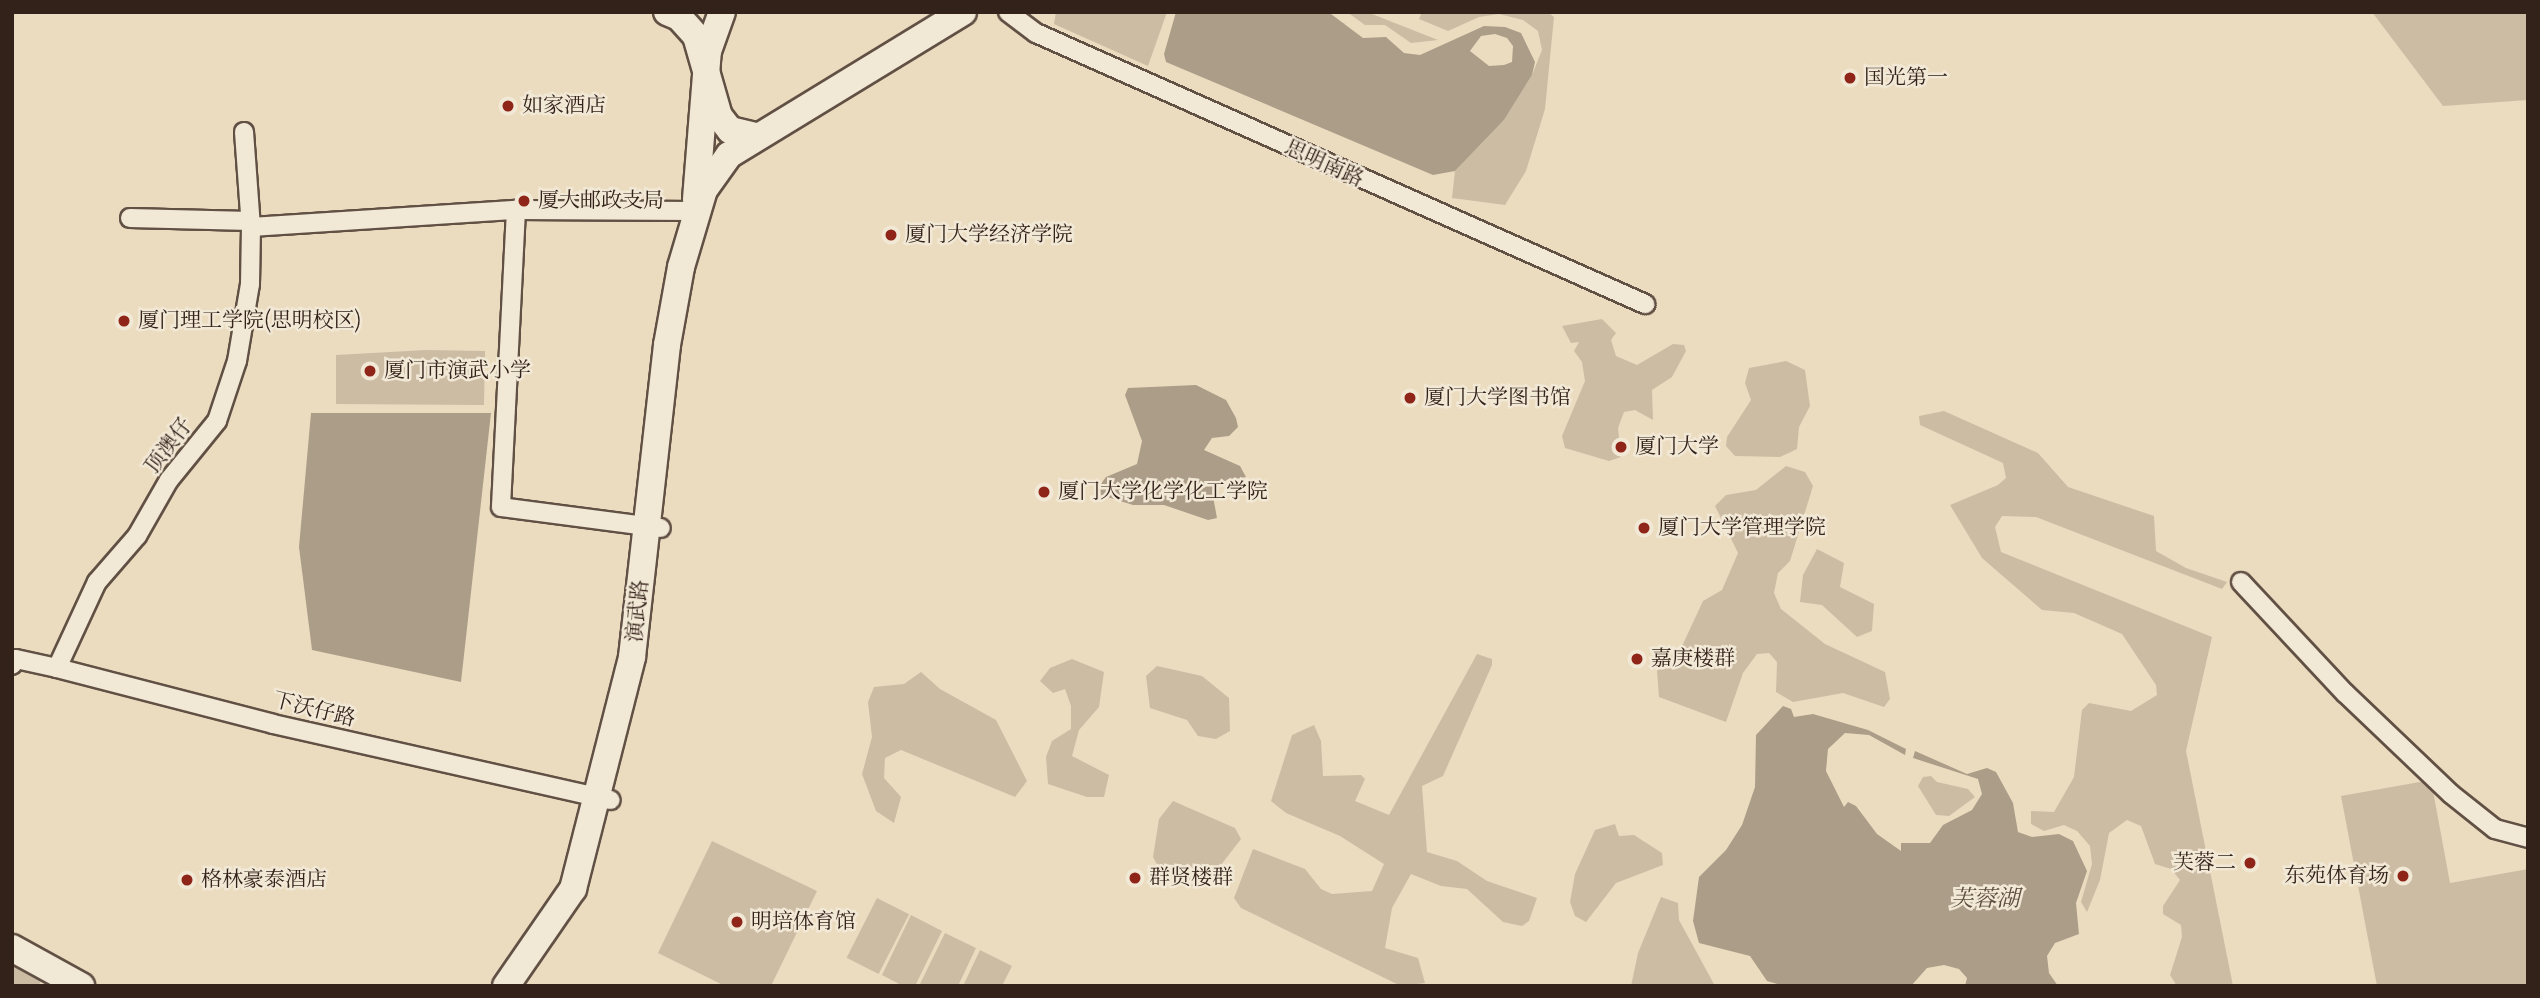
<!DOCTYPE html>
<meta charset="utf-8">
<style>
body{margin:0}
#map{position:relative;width:2540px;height:998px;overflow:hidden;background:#ebdcc0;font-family:Cardo,"Noto Serif SC",serif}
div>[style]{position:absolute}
.green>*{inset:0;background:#ccbca4;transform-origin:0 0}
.water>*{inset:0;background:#ac9d88}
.roads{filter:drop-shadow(2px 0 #615044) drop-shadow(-2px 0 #615044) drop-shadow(0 2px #615044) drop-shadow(0 -2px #615044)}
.street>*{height:18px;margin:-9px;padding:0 9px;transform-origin:9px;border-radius:9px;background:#f2e8d6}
.secondary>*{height:26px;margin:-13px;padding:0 13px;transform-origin:13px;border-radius:13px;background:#f2e8d6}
.dots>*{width:19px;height:19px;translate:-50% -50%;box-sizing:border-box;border:4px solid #f2e8d6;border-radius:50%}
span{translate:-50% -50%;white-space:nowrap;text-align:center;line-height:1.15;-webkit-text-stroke:5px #f2e8d6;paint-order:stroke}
.poi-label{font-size:21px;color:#33221a}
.left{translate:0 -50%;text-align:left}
.right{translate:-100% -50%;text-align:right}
.street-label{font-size:21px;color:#33221a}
.water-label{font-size:23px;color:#5d4d40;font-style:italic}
.frame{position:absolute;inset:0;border:14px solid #33221a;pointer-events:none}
</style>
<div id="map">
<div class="green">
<i style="clip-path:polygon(1056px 12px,1167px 12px,1148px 66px,1054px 24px)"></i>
<i style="clip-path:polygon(1347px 12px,1367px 12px,1438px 40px,1411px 43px,1385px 25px,1365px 25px)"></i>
<i style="clip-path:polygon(1422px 12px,1548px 12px,1554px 17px,1545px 109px,1526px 171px,1505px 205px,1452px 198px,1455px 171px,1504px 120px,1532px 75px,1542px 50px,1538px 31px,1523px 20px,1499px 14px,1479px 17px,1448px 31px,1419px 19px)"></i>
<i style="clip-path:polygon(2372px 12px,2528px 12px,2528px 100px,2443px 106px)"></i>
<i style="clip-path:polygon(1602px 319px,1616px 333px,1611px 340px,1616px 356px,1637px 365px,1673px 344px,1684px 345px,1686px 351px,1672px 377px,1652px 390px,1653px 420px,1635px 410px,1624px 412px,1618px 428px,1621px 457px,1609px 461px,1565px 448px,1562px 436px,1585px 381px,1582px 362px,1574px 351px,1579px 342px,1571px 343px,1562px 326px)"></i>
<i style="clip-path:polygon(426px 350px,485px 351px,484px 405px,336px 404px,336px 355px)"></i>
<i style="clip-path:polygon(1786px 361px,1805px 370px,1810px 406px,1799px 427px,1797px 449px,1780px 457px,1735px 456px,1726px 446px,1727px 437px,1751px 400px,1745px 383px,1749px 368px)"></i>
<i style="clip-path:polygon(1944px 411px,2038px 453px,2068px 487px,2154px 516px,2156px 551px,2186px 568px,2227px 582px,2222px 589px,2036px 517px,2002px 516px,1995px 527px,2001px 552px,2212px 637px,2186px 751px,2233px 986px,2177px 986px,2170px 975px,2182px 937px,2181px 925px,2163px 914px,2163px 906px,2180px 880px,2171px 869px,2155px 864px,2141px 826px,2127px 820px,2109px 833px,2100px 880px,2087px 912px,2081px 902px,2092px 864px,2090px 846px,2077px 831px,2064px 825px,2044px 831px,2031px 824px,2031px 811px,2054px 812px,2074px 777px,2082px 710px,2089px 703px,2131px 711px,2157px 695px,2156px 685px,2122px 634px,2074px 613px,2042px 610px,1982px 558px,1950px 505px,1998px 485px,2006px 478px,2003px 463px,1920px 425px,1919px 416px)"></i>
<i style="clip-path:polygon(1786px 466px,1805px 472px,1813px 486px,1790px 561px,1778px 573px,1774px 593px,1781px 609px,1825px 644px,1885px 672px,1890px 699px,1884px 707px,1843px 693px,1793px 702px,1776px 692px,1777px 662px,1769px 653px,1757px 654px,1743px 673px,1726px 722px,1659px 697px,1657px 671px,1683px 644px,1703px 601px,1722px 590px,1738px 553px,1715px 506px,1726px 495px,1756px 490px)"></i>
<i style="clip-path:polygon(1817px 549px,1844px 563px,1840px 587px,1874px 604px,1872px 631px,1857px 637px,1822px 605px,1800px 602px,1803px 575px)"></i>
<i style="clip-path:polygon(1477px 654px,1492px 659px,1492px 665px,1443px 776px,1422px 786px,1427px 852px,1457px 861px,1487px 881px,1537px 898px,1529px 921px,1522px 926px,1503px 922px,1467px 889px,1441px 886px,1411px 874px,1392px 908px,1385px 948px,1418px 958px,1425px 983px,1401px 986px,1241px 908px,1234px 898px,1253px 849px,1305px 869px,1321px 889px,1332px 894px,1372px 891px,1384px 864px,1340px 836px,1286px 813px,1271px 801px,1292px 735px,1314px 725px,1321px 741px,1323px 776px,1361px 775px,1365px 779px,1355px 801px,1389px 815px)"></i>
<i style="clip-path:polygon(1072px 659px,1104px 672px,1099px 707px,1079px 730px,1072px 756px,1109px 775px,1104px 797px,1087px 797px,1048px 784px,1046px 757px,1052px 741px,1071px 729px,1071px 706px,1065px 689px,1053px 693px,1040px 681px,1050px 668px)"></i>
<i style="clip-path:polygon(1157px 666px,1202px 676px,1229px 698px,1230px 731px,1216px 739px,1198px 736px,1187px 720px,1150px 708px,1146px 676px)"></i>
<i style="clip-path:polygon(921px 672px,940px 689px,996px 720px,1027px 781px,1015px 797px,901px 750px,885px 758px,884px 778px,901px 797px,894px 823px,876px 811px,862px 774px,872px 737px,868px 702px,874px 687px,904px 684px)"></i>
<i style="clip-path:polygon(1931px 776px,1937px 782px,1968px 789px,1975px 797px,1949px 816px,1936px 815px,1918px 786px,1923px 777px)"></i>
<i style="clip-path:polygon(2431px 780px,2450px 883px,2528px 869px,2528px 986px,2377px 986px,2341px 796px)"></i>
<i style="clip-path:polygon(1173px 801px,1235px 828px,1241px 839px,1204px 887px,1188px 886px,1160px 870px,1153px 857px,1159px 819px)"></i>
<i style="clip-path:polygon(1615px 824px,1619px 836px,1634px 835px,1662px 853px,1663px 865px,1616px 883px,1586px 922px,1575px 916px,1570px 902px,1575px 874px,1595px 830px)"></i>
<i style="clip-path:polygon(712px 841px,817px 891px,771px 986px,725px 986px,658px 953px)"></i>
<i style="clip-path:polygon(1661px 897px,1678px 903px,1679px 920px,1715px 986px,1631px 986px,1638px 953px)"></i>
<i style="left:877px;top:898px;width:36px;height:67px;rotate:27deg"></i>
<i style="clip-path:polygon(911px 915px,942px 931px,915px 986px,903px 986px,882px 975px)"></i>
<i style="clip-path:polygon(945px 933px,976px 948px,958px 986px,919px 986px)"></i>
<i style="clip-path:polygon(980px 950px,1012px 966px,1002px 986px,963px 986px)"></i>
<i style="clip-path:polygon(12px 954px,47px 971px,38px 986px,12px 986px)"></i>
</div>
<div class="water">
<i style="clip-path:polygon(evenodd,1176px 12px,1331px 14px,1363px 38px,1386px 37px,1404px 53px,1420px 55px,1484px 26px,1505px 27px,1521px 33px,1535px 62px,1532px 75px,1504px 120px,1455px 171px,1433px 175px,1166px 62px,1164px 54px,1176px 12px,1495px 34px,1507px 38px,1513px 46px,1512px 62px,1504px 65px,1489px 66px,1470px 51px,1481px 36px,1495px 34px)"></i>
<i style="clip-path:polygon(1196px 385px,1226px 400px,1236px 418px,1238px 427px,1229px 436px,1212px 438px,1204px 450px,1240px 466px,1246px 477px,1219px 482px,1212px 491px,1217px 518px,1208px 520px,1164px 505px,1133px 505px,1101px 495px,1100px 485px,1106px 477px,1137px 464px,1142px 441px,1125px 395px,1128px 388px)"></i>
<i style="clip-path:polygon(311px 413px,491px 413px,461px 682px,312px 650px,299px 547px)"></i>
<i style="clip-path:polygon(1783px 706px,1791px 709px,1794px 717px,1813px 714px,1868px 730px,1906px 749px,1905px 755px,1869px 735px,1845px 733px,1828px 749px,1826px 771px,1844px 807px,1848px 802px,1856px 806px,1877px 834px,1901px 851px,1901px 843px,1930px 843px,1943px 825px,1972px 810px,1982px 794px,1978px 779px,1913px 758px,1915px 751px,1967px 774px,1987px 768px,1996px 772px,2013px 803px,2018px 832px,2032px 837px,2059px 834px,2073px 841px,2087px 871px,2076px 903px,2079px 934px,2055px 943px,2047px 956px,2049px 973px,2058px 986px,1965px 986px,1967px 978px,1959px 969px,1944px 965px,1927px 968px,1911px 986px,1784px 986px,1767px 981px,1750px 956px,1699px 943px,1693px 921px,1699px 877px,1726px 850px,1742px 825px,1755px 787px,1756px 735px)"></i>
</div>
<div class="roads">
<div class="street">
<i style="left:1008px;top:12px;width:35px;rotate:37deg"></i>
<i style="left:1036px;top:33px;width:667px;rotate:23.99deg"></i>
<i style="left:244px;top:132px;width:95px;rotate:85.8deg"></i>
<i style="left:516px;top:210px;width:297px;rotate:92.9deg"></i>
<i style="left:501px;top:507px;width:161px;rotate:7.5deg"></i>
<i style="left:130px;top:218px;width:120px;rotate:1.4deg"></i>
<i style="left:2241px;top:582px;width:152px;rotate:46.9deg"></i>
<i style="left:2345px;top:693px;width:146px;rotate:43.6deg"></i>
<i style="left:2451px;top:794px;width:56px;rotate:38.5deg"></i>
<i style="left:2495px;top:829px;width:34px;rotate:15deg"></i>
<i style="left:12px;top:665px;width:7px;rotate:-56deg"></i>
<i style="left:16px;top:659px;width:42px;rotate:12.4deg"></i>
<i style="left:57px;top:668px;width:223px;rotate:14.5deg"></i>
<i style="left:273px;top:724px;width:346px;rotate:12.7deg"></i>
<i style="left:57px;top:668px;width:95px;rotate:-65.1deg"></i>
<i style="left:97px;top:582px;width:61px;rotate:-49deg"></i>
<i style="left:137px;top:536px;width:64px;rotate:-60.3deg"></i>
<i style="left:169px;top:480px;width:76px;rotate:-50.9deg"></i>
<i style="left:217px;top:421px;width:63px;rotate:-71.6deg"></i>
<i style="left:237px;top:361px;width:78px;rotate:-80.4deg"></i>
<i style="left:250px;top:284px;width:57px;rotate:-89deg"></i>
<i style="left:251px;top:227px;width:266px;rotate:-3.7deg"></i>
<i style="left:516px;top:210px;width:179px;rotate:0.3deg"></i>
</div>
<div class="secondary">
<i style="left:667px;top:12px;width:13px;rotate:23deg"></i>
<i style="left:679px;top:17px;width:25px;rotate:48deg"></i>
<i style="left:696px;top:36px;width:83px;rotate:74deg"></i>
<i style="left:719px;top:116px;width:18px;rotate:52deg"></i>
<i style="left:730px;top:130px;width:28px;rotate:13deg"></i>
<i style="left:696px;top:199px;width:148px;rotate:-85.4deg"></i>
<i style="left:708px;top:51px;width:41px;rotate:-70.3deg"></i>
<i style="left:12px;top:948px;width:79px;rotate:28.8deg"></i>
<i style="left:506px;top:986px;width:118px;rotate:-55.4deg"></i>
<i style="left:573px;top:889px;width:239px;rotate:-75.7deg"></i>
<i style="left:632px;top:657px;width:314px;rotate:-83.6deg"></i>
<i style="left:667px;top:345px;width:79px;rotate:-79.8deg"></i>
<i style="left:681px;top:267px;width:80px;rotate:-73.4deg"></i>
<i style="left:704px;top:190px;width:43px;rotate:-54.5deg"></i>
<i style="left:729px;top:155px;width:274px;rotate:-31.4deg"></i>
</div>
</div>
<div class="dots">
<i style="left:1850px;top:78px;background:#8f2418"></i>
<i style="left:508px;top:106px;background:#8f2418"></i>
<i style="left:524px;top:201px;background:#8f2418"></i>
<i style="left:891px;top:235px;background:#8f2418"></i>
<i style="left:124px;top:321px;background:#8f2418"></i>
<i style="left:370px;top:371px;background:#8f2418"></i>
<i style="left:1410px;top:398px;background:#8f2418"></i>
<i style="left:1621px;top:447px;background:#8f2418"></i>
<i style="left:1044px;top:492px;background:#8f2418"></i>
<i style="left:1644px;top:528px;background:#8f2418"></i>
<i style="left:1637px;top:659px;background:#8f2418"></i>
<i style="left:2250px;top:863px;background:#8f2418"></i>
<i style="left:2403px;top:876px;background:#8f2418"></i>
<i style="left:1135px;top:878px;background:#8f2418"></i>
<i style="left:187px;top:880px;background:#8f2418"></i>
<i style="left:737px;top:922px;background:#8f2418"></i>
</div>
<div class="poi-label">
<span class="left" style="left:1864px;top:78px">国光第一</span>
<span class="left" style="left:522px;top:106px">如家酒店</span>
<span class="left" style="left:538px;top:201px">厦大邮政支局</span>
<span class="left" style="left:905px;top:235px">厦门大学经济学院</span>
<span class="left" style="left:138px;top:321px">厦门理工学院(思明校区)</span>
<span class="left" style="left:384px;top:371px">厦门市演武小学</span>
<span class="left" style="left:1424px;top:398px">厦门大学图书馆</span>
<span class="left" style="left:1635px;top:447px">厦门大学</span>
<span class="left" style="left:1058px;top:492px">厦门大学化学化工学院</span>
<span class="left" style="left:1658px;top:528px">厦门大学管理学院</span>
<span class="left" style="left:1651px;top:659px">嘉庚楼群</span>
<span class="right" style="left:2236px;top:863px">芙蓉二</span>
<span class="right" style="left:2389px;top:876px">东苑体育场</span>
<span class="left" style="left:1149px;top:878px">群贤楼群</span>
<span class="left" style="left:201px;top:880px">格林豪泰酒店</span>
<span class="left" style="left:751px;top:922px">明培体育馆</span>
</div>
<div class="street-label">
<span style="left:1324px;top:164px;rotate:24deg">思明南路</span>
<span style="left:169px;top:446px;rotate:-53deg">顶澳仔</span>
<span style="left:638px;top:611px;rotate:-84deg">演武路</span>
<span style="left:314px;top:710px;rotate:14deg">下沃仔路</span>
</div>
<div class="water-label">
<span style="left:1985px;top:899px">芙蓉湖</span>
</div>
<div class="frame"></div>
</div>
